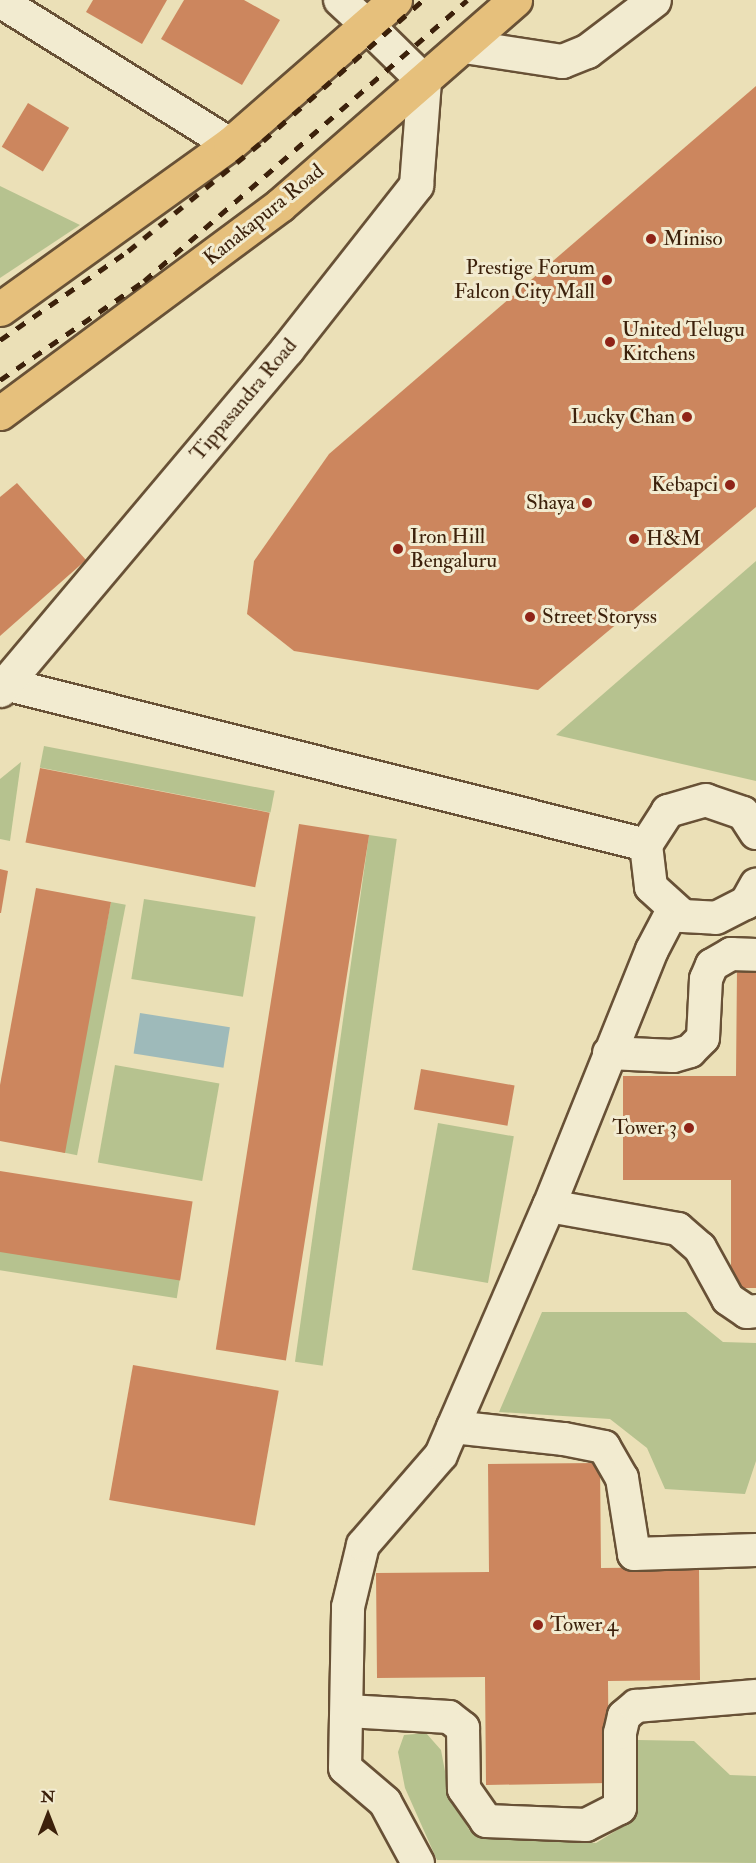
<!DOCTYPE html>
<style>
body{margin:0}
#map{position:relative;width:756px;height:1863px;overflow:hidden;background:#ebe0b7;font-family:"IM FELL Double Pica",serif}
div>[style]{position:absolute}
.green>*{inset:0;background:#b6c28f;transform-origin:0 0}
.water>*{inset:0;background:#9ebaba;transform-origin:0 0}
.building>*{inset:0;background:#cc865e;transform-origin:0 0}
.roads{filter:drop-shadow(2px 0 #685136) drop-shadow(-2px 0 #685136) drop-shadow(0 2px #685136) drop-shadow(0 -2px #685136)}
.street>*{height:32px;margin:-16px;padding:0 16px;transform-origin:16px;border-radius:16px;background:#f2ebd0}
.secondary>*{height:33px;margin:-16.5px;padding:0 16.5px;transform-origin:16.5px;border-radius:16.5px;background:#f2ebd0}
.highway>*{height:33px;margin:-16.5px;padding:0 16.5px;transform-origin:16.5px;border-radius:16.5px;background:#e6c07c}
.rail>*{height:4.5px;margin-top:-2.25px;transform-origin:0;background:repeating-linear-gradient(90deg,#3c210b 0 10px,transparent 0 20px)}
.dots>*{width:16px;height:16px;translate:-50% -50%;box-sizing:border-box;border:3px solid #f2ebd0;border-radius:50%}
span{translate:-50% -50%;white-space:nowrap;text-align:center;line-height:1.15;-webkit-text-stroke:6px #f2ebd0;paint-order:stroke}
.street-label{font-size:21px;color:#3c210b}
.poi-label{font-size:21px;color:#3c210b}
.left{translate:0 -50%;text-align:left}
.right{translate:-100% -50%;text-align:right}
.north{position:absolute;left:18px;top:1785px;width:60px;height:60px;-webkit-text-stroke:4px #f2ebd0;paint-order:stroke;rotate:0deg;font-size:16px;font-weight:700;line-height:24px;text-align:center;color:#3c210b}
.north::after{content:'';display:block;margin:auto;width:21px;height:27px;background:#3c210b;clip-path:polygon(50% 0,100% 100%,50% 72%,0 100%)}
</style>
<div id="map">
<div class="green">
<i style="clip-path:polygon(0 186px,80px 225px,0 278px)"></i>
<i style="clip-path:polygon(756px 561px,756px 781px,556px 735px)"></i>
<i style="left:44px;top:746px;width:235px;height:22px;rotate:11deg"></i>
<i style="clip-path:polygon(21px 762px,10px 841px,0 839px,0 779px)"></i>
<i style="left:369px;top:835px;width:28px;height:532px;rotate:8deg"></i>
<i style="left:144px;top:899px;width:113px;height:81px;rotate:9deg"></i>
<i style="left:111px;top:902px;width:15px;height:255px;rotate:11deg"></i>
<i style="left:115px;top:1065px;width:106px;height:99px;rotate:10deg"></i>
<i style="left:438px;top:1123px;width:77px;height:149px;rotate:10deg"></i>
<i style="left:0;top:1251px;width:182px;height:19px;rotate:9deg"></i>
<i style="clip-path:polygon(542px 1312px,686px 1312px,723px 1342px,756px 1343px,756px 1461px,745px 1494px,665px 1489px,647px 1448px,610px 1419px,499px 1412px)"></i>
<i style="clip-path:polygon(426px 1733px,441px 1750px,450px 1798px,470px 1831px,596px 1843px,635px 1819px,638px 1740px,694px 1741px,730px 1775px,756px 1776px,756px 1863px,437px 1860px,405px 1788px,398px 1752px,404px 1735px)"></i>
</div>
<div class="water">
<i style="left:140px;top:1013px;width:91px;height:41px;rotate:9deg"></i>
</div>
<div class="building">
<i style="clip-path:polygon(93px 0,167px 0,142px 44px,86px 12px)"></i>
<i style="clip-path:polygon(184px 0,244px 0,280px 20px,242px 85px,161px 39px)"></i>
<i style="clip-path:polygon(756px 86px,756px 507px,538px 690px,294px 651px,247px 614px,254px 561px,329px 454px)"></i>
<i style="left:28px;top:103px;width:48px;height:51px;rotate:31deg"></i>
<i style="clip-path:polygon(17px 483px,86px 560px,0 636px,0 497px)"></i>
<i style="left:40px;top:768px;width:234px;height:76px;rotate:11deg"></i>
<i style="left:299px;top:824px;width:71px;height:532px;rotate:9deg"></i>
<i style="clip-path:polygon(0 869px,8px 871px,1px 913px,0 913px)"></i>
<i style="clip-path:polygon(36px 888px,111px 902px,65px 1153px,0 1141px,0 1085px)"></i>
<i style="clip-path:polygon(737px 968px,756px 968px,756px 1288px,731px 1288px,731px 1180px,623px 1180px,623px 1076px,736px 1076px)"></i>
<i style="left:421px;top:1069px;width:95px;height:41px;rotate:10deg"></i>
<i style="left:0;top:1171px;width:195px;height:80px;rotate:9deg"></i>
<i style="left:133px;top:1365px;width:148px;height:137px;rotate:10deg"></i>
<i style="clip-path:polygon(600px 1463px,601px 1568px,699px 1567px,700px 1680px,608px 1681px,609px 1783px,486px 1785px,485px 1677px,377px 1678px,376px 1573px,489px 1572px,488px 1464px)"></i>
</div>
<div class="roads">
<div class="street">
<i style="left:340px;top:0;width:37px;rotate:43deg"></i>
<i style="left:0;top:1px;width:271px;rotate:31.9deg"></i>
<i style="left:5px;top:684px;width:661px;rotate:14.1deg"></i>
<i style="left:756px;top:833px;width:24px;rotate:-123deg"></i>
<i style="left:743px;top:813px;width:39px;rotate:-161deg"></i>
<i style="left:706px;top:800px;width:40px;rotate:164deg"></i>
<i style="left:668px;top:811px;width:40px;rotate:122.9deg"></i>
<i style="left:646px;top:845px;width:42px;rotate:83.2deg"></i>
<i style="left:651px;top:887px;width:43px;rotate:42.2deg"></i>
<i style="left:683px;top:916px;width:33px;rotate:3deg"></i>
<i style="left:716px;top:918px;width:34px;rotate:-27deg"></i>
<i style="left:746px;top:903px;width:21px;rotate:-61deg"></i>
<i style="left:609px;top:1053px;width:64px;rotate:2.7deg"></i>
<i style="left:673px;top:1056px;width:18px;rotate:-16deg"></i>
<i style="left:690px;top:1051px;width:18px;rotate:-45deg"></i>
<i style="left:703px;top:1038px;width:59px;rotate:-87.1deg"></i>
<i style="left:706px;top:979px;width:15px;rotate:-67deg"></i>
<i style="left:712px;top:965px;width:22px;rotate:-30deg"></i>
<i style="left:731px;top:954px;width:25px;rotate:2deg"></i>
<i style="left:549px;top:1206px;width:131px;rotate:10.1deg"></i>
<i style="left:678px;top:1229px;width:29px;rotate:41deg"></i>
<i style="left:700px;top:1248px;width:58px;rotate:61.2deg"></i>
<i style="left:728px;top:1299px;width:23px;rotate:34deg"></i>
<i style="left:747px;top:1312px;width:9px;rotate:-6deg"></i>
<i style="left:453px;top:1427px;width:112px;rotate:6.2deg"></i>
<i style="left:564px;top:1439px;width:41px;rotate:11.3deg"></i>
<i style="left:604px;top:1447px;width:36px;rotate:60deg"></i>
<i style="left:622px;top:1478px;width:77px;rotate:81deg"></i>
<i style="left:634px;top:1554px;width:122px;rotate:-1.9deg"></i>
<i style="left:348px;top:1711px;width:101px;rotate:3.4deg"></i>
<i style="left:449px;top:1717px;width:18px;rotate:38deg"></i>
<i style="left:463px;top:1728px;width:61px;rotate:89.1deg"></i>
<i style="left:464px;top:1789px;width:39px;rotate:55deg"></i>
<i style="left:486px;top:1821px;width:100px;rotate:2.3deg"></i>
<i style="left:586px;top:1825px;width:38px;rotate:-27deg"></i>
<i style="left:620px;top:1808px;width:75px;rotate:-90deg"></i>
<i style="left:620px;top:1733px;width:17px;rotate:-77deg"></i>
<i style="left:624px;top:1716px;width:16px;rotate:-40deg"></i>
<i style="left:636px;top:1706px;width:120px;rotate:-4.8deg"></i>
<i style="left:418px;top:1863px;width:69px;rotate:-118.4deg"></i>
<i style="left:385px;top:1802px;width:52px;rotate:-139.6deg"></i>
<i style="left:345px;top:1768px;width:161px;rotate:-88.9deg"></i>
<i style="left:348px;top:1607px;width:64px;rotate:-76.4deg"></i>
<i style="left:363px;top:1545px;width:119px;rotate:-49.1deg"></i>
<i style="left:441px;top:1455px;width:271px;rotate:-66.6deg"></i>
<i style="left:549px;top:1206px;width:276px;rotate:-68.1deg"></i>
<i style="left:652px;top:950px;width:47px;rotate:-62.4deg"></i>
</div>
<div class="secondary">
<i style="left:464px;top:46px;width:99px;rotate:8.7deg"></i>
<i style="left:562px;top:61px;width:27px;rotate:-22deg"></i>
<i style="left:587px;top:51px;width:84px;rotate:-37.3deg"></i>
<i style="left:0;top:690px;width:446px;rotate:-49.9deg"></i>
<i style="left:287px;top:349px;width:209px;rotate:-51.8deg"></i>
<i style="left:416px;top:185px;width:104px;rotate:-85.6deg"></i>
<i style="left:424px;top:81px;width:80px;rotate:-135.5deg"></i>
</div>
<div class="highway">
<i style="left:0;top:309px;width:283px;rotate:-35.7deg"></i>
<i style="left:230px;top:144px;width:219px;rotate:-41.1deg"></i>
<i style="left:0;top:413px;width:349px;rotate:-36.6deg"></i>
<i style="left:280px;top:205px;width:312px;rotate:-41.1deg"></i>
</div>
</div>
<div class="rail">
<i style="left:0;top:340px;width:156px;rotate:-34.8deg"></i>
<i style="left:128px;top:251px;width:174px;rotate:-39.2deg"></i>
<i style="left:263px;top:141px;width:213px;rotate:-41.4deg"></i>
<i style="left:0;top:380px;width:175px;rotate:-34.5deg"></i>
<i style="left:144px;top:281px;width:428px;rotate:-41deg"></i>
</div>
<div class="dots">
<i style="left:651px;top:239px;background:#8f2418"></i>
<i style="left:607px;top:280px;background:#8f2418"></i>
<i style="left:610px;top:342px;background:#8f2418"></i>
<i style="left:687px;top:417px;background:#8f2418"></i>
<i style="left:730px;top:485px;background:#8f2418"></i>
<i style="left:587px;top:503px;background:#8f2418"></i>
<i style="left:634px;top:539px;background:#8f2418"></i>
<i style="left:398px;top:549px;background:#8f2418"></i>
<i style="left:530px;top:617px;background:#8f2418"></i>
<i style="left:689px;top:1128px;background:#8f2418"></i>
<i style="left:538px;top:1625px;background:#8f2418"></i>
</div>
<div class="street-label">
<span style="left:264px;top:215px;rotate:-39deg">Kanakapura Road</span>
<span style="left:244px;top:400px;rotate:-50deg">Tippasandra Road</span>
</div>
<div class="poi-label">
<span class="left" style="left:663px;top:239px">Miniso</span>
<span class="right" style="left:595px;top:280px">Prestige Forum<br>Falcon City Mall</span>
<span class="left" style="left:622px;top:342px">United Telugu<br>Kitchens</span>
<span class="right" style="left:675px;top:417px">Lucky Chan</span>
<span class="right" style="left:718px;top:485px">Kebapci</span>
<span class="right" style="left:575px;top:503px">Shaya</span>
<span class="left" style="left:410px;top:549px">Iron Hill<br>Bengaluru</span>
<span class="left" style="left:646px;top:539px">H&amp;M</span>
<span class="left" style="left:542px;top:617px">Street Storyss</span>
<span class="right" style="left:677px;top:1128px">Tower 3</span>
<span class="left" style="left:550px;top:1625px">Tower 4</span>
</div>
<div class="north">N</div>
</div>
